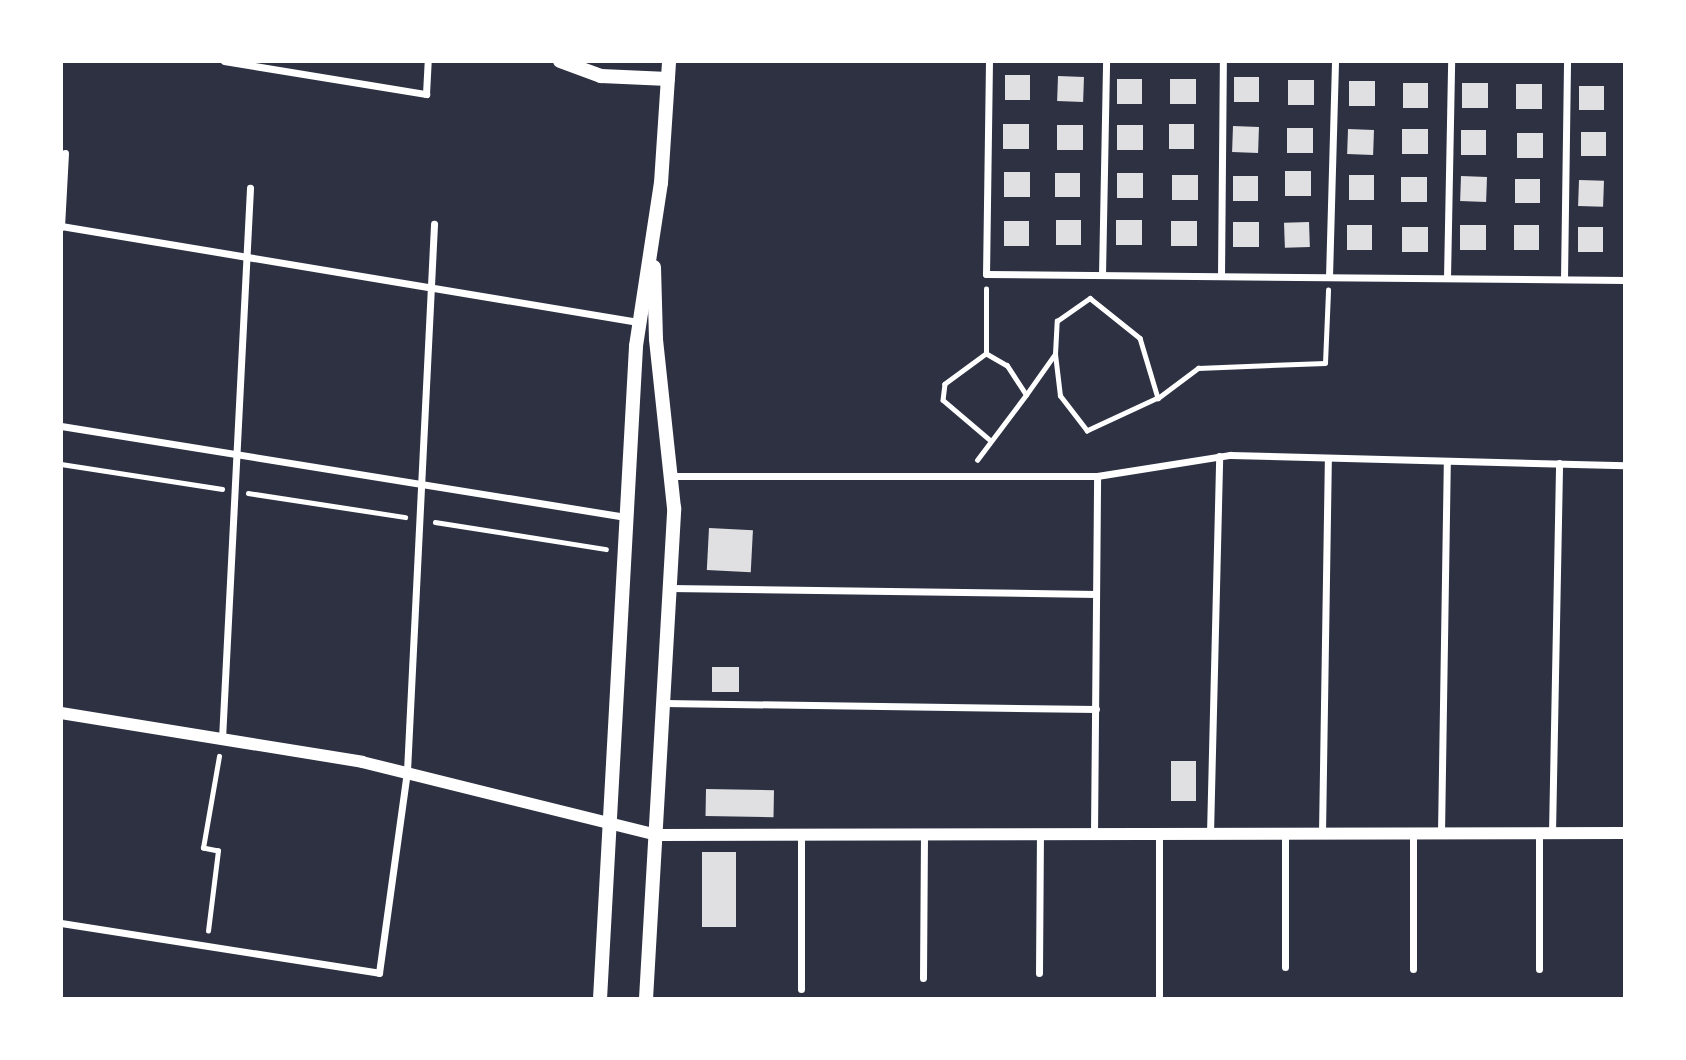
<!DOCTYPE html>
<style>
body{margin:0}
#map{position:relative;width:1686px;height:1060px;overflow:hidden;background:#2d3142;font-family:Rubik,sans-serif}
div>[style]{position:absolute}
.building>*{inset:0;background:#e0e0e3;transform-origin:0 0}
.path>*{height:4.5px;margin:-2.25px;padding:0 2.25px;transform-origin:2.25px;border-radius:2.25px;background:#fff}
.minor>*{height:7px;margin:-3.5px;padding:0 3.5px;transform-origin:3.5px;border-radius:3.5px;background:#fff}
.tertiary>*{height:12px;margin:-6px;padding:0 6px;transform-origin:6px;border-radius:6px;background:#fff}
.secondary>*{height:14px;margin:-7px;padding:0 7px;transform-origin:7px;border-radius:7px;background:#fff}
span{translate:-50% -50%;white-space:nowrap;text-align:center;line-height:1.15;-webkit-text-stroke:6px #fff;paint-order:stroke}
.frame{position:absolute;inset:0;border:63px solid #fff;pointer-events:none}
</style>
<div id="map">
<div class="building">
<i style="left:1005px;top:75px;width:25px;height:25px"></i>
<i style="left:1058px;top:76px;width:26px;height:25px;rotate:2deg"></i>
<i style="left:1234px;top:77px;width:25px;height:25px"></i>
<i style="left:1117px;top:79px;width:25px;height:25px"></i>
<i style="left:1170px;top:79px;width:26px;height:25px"></i>
<i style="left:1288px;top:80px;width:26px;height:25px"></i>
<i style="left:1349px;top:81px;width:26px;height:25px"></i>
<i style="left:1403px;top:83px;width:25px;height:25px"></i>
<i style="left:1462px;top:83px;width:26px;height:25px"></i>
<i style="left:1516px;top:84px;width:26px;height:25px"></i>
<i style="left:1579px;top:86px;width:25px;height:24px"></i>
<i style="left:1003px;top:124px;width:26px;height:25px"></i>
<i style="left:1169px;top:124px;width:25px;height:25px"></i>
<i style="left:1057px;top:125px;width:26px;height:25px"></i>
<i style="left:1117px;top:125px;width:26px;height:25px"></i>
<i style="left:1233px;top:126px;width:26px;height:26px;rotate:2deg"></i>
<i style="left:1287px;top:128px;width:26px;height:25px"></i>
<i style="left:1348px;top:129px;width:26px;height:25px;rotate:2deg"></i>
<i style="left:1402px;top:129px;width:26px;height:25px"></i>
<i style="left:1461px;top:130px;width:25px;height:25px"></i>
<i style="left:1581px;top:132px;width:25px;height:24px"></i>
<i style="left:1517px;top:133px;width:26px;height:25px"></i>
<i style="left:1285px;top:171px;width:26px;height:25px"></i>
<i style="left:1004px;top:172px;width:26px;height:25px"></i>
<i style="left:1055px;top:173px;width:25px;height:24px"></i>
<i style="left:1117px;top:173px;width:26px;height:25px"></i>
<i style="left:1172px;top:175px;width:26px;height:25px"></i>
<i style="left:1349px;top:175px;width:25px;height:25px"></i>
<i style="left:1233px;top:176px;width:25px;height:25px"></i>
<i style="left:1461px;top:176px;width:26px;height:25px;rotate:2deg"></i>
<i style="left:1401px;top:177px;width:26px;height:25px"></i>
<i style="left:1515px;top:179px;width:25px;height:24px"></i>
<i style="left:1579px;top:180px;width:25px;height:26px;rotate:2deg"></i>
<i style="left:1056px;top:220px;width:25px;height:25px"></i>
<i style="left:1116px;top:220px;width:26px;height:25px"></i>
<i style="left:1004px;top:221px;width:25px;height:25px"></i>
<i style="left:1171px;top:221px;width:26px;height:25px"></i>
<i style="left:1233px;top:222px;width:26px;height:25px"></i>
<i style="left:1309px;top:222px;width:25px;height:25px;rotate:88deg"></i>
<i style="left:1347px;top:225px;width:25px;height:25px"></i>
<i style="left:1460px;top:225px;width:26px;height:25px"></i>
<i style="left:1514px;top:225px;width:25px;height:25px"></i>
<i style="left:1402px;top:227px;width:26px;height:25px"></i>
<i style="left:1578px;top:227px;width:25px;height:25px"></i>
<i style="left:709px;top:528px;width:44px;height:42px;rotate:3deg"></i>
<i style="left:712px;top:667px;width:27px;height:25px"></i>
<i style="left:1196px;top:761px;width:40px;height:25px;rotate:90deg"></i>
<i style="left:706px;top:789px;width:68px;height:27px;rotate:1deg"></i>
<i style="left:736px;top:852px;width:75px;height:34px;rotate:90deg"></i>
</div>
<div class="path">
<i style="left:986px;top:354px;width:65px;rotate:-90deg"></i>
<i style="left:1026px;top:395px;width:50px;rotate:-54.7deg"></i>
<i style="left:1055px;top:354px;width:33px;rotate:-87deg"></i>
<i style="left:1057px;top:321px;width:40px;rotate:-34.9deg"></i>
<i style="left:1090px;top:298px;width:64px;rotate:38.7deg"></i>
<i style="left:1140px;top:338px;width:63px;rotate:73.3deg"></i>
<i style="left:1158px;top:398px;width:78px;rotate:155.1deg"></i>
<i style="left:1087px;top:431px;width:44px;rotate:-127.6deg"></i>
<i style="left:1060px;top:396px;width:42px;rotate:-96.8deg"></i>
<i style="left:1158px;top:398px;width:50px;rotate:-36.9deg"></i>
<i style="left:1198px;top:368px;width:127px;rotate:-2.3deg"></i>
<i style="left:1325px;top:363px;width:73px;rotate:-87.6deg"></i>
<i style="left:977px;top:460px;width:81px;rotate:-53deg"></i>
<i style="left:1026px;top:395px;width:35px;rotate:-123deg"></i>
<i style="left:1007px;top:366px;width:24px;rotate:-150deg"></i>
<i style="left:986px;top:354px;width:51px;rotate:143.8deg"></i>
<i style="left:945px;top:384px;width:16px;rotate:97deg"></i>
<i style="left:943px;top:400px;width:60px;rotate:40.3deg"></i>
<i style="left:61px;top:464px;width:163px;rotate:8.8deg"></i>
<i style="left:248px;top:493px;width:159px;rotate:8.7deg"></i>
<i style="left:435px;top:522px;width:173px;rotate:9deg"></i>
<i style="left:208px;top:931px;width:81px;rotate:-82.9deg"></i>
<i style="left:218px;top:851px;width:15px;rotate:-169deg"></i>
<i style="left:203px;top:848px;width:93px;rotate:-80.1deg"></i>
</div>
<div class="minor">
<i style="left:224px;top:61px;width:205px;rotate:9.3deg"></i>
<i style="left:426px;top:94px;width:33px;rotate:-87deg"></i>
<i style="left:989px;top:61px;width:213px;rotate:90.8deg"></i>
<i style="left:986px;top:274px;width:639px;rotate:0.54deg"></i>
<i style="left:61px;top:226px;width:585px;rotate:9.45deg"></i>
<i style="left:61px;top:227px;width:74px;rotate:-86.9deg"></i>
<i style="left:1102px;top:275px;width:214px;rotate:-88.9deg"></i>
<i style="left:1221px;top:276px;width:215px;rotate:-89.5deg"></i>
<i style="left:1329px;top:277px;width:216px;rotate:-88.4deg"></i>
<i style="left:1447px;top:278px;width:217px;rotate:-88.9deg"></i>
<i style="left:1564px;top:279px;width:218px;rotate:-89.2deg"></i>
<i style="left:61px;top:426px;width:572px;rotate:9.15deg"></i>
<i style="left:674px;top:476px;width:423px"></i>
<i style="left:1097px;top:476px;width:135px;rotate:-9deg"></i>
<i style="left:1230px;top:455px;width:395px;rotate:1.5deg"></i>
<i style="left:670px;top:588px;width:426px;rotate:0.8deg"></i>
<i style="left:664px;top:703px;width:432px;rotate:0.8deg"></i>
<i style="left:222px;top:739px;width:552px;rotate:-87.09deg"></i>
<i style="left:1322px;top:833px;width:375px;rotate:-89.1deg"></i>
<i style="left:1413px;top:833px;width:136px;rotate:90deg"></i>
<i style="left:1441px;top:833px;width:372px;rotate:-89.1deg"></i>
<i style="left:1539px;top:833px;width:136px;rotate:90deg"></i>
<i style="left:1552px;top:833px;width:370px;rotate:-88.9deg"></i>
<i style="left:1094px;top:834px;width:358px;rotate:-89.5deg"></i>
<i style="left:1210px;top:834px;width:378px;rotate:-88.6deg"></i>
<i style="left:61px;top:923px;width:322px;rotate:8.9deg"></i>
<i style="left:379px;top:973px;width:204px;rotate:-82.1deg"></i>
<i style="left:407px;top:771px;width:548px;rotate:-87.17deg"></i>
<i style="left:1285px;top:967px;width:133px;rotate:-90deg"></i>
<i style="left:1039px;top:973px;width:139px;rotate:-89.6deg"></i>
<i style="left:923px;top:978px;width:144px;rotate:-89.6deg"></i>
<i style="left:801px;top:989px;width:154px;rotate:-90deg"></i>
<i style="left:1159px;top:999px;width:165px;rotate:-90deg"></i>
</div>
<div class="tertiary">
<i style="left:61px;top:713px;width:305px;rotate:9.2deg"></i>
<i style="left:362px;top:762px;width:304px;rotate:13.9deg"></i>
<i style="left:657px;top:835px;width:968px;rotate:-0.12deg"></i>
</div>
<div class="secondary">
<i style="left:560px;top:61px;width:44px;rotate:20.1deg"></i>
<i style="left:601px;top:76px;width:67px;rotate:2.6deg"></i>
<i style="left:600px;top:999px;width:654px;rotate:-86.84deg"></i>
<i style="left:636px;top:346px;width:165px;rotate:-81.3deg"></i>
<i style="left:661px;top:183px;width:122px;rotate:-86.2deg"></i>
<i style="left:646px;top:999px;width:492px;rotate:-86.7deg"></i>
<i style="left:674px;top:508px;width:170px;rotate:-96.1deg"></i>
<i style="left:656px;top:339px;width:72px;rotate:-91.6deg"></i>
</div>
<div class="frame"></div>
</div>
